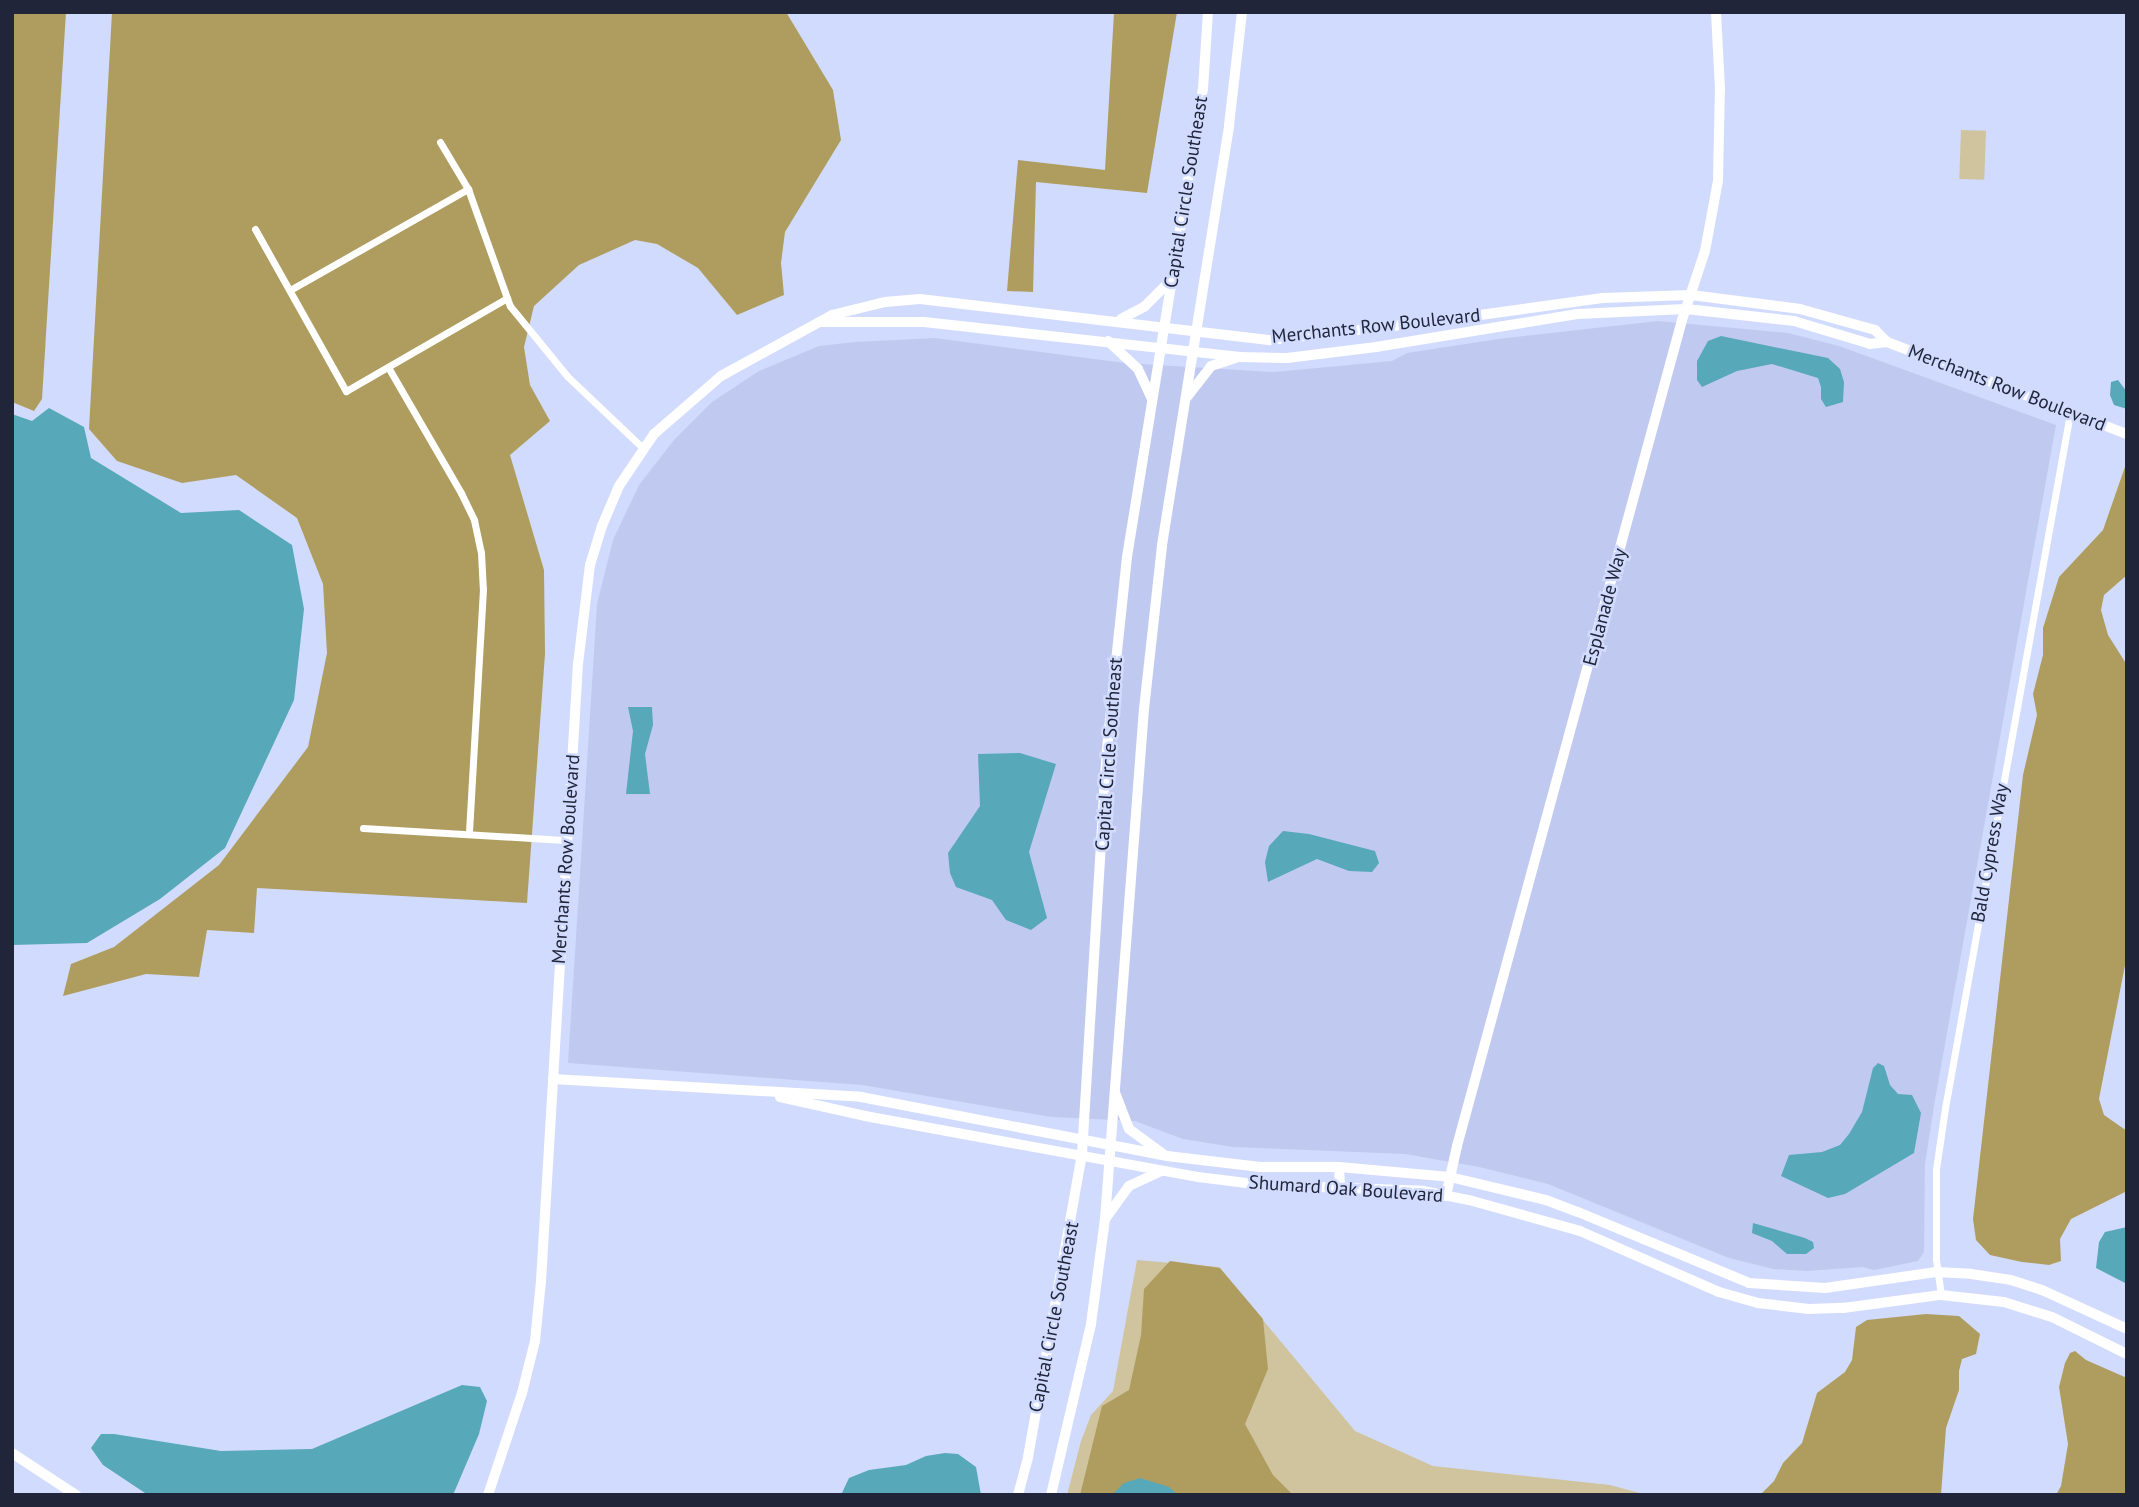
<!DOCTYPE html>
<style>
body{margin:0}
#map{position:relative;width:2139px;height:1507px;overflow:hidden;background:#d1dbfe;font-family:"PT Sans",sans-serif}
div>[style]{position:absolute}
.built>*{inset:0;background:#c0caf0}
.green>*{inset:0;background:#d0c49e;transform-origin:0 0}
.forest>*{inset:0;background:#af9d60}
.water>*{inset:0;background:#57a8b9}
.street>*{height:7px;margin:-3.5px;padding:0 3.5px;transform-origin:3.5px;border-radius:3.5px;background:#fff}
.secondary>*{height:10px;margin:-5px;padding:0 5px;transform-origin:5px;border-radius:5px;background:#fff}
.primary>*{height:10px;margin:-5px;padding:0 5px;transform-origin:5px;border-radius:5px;background:#fff}
span{translate:-50% -50%;white-space:nowrap;text-align:center;line-height:1.15;-webkit-text-stroke:5px #d1dbfe;paint-order:stroke}
.street-label{font-size:19px;color:#20253a}
.frame{position:absolute;inset:0;border:14px solid #20253a;pointer-events:none}
</style>
<div id="map">
<div class="built">
<i style="clip-path:polygon(1658px 321px,1788px 333px,1839px 346px,2056px 425px,1935px 1100px,1925px 1164px,1924px 1252px,1918px 1261px,1874px 1270px,1863px 1267px,1807px 1271px,1773px 1269px,1729px 1258px,1548px 1184px,1479px 1167px,1405px 1154px,1233px 1147px,1183px 1139px,1135px 1121px,1051px 1117px,862px 1085px,568px 1063px,597px 604px,613px 540px,639px 485px,674px 440px,712px 402px,759px 371px,819px 346px,855px 342px,935px 338px,1125px 363px,1274px 372px,1392px 361px,1407px 353px,1498px 339px)"></i>
</div>
<div class="green">
<i style="left:1961px;top:130px;width:25px;height:49px;rotate:2deg"></i>
<i style="clip-path:polygon(1137px 1260px,1219px 1267px,1355px 1431px,1433px 1466px,1610px 1485px,1647px 1495px,1067px 1495px,1081px 1441px,1091px 1415px,1113px 1391px)"></i>
</div>
<div class="forest">
<i style="clip-path:polygon(12px 12px,66px 12px,42px 399px,34px 411px,12px 402px)"></i>
<i style="clip-path:polygon(112px 12px,786px 12px,833px 90px,841px 140px,785px 232px,781px 263px,784px 295px,737px 315px,698px 268px,657px 244px,635px 240px,579px 265px,534px 306px,524px 347px,530px 385px,550px 421px,510px 455px,544px 570px,545px 654px,527px 903px,257px 888px,254px 933px,207px 930px,199px 977px,146px 974px,63px 996px,71px 964px,114px 947px,219px 865px,308px 747px,327px 653px,323px 584px,297px 518px,236px 475px,182px 483px,117px 461px,89px 429px)"></i>
<i style="clip-path:polygon(1114px 12px,1177px 12px,1147px 193px,1036px 182px,1033px 292px,1007px 291px,1018px 160px,1105px 170px)"></i>
<i style="clip-path:polygon(2127px 461px,2127px 575px,2104px 595px,2101px 610px,2108px 635px,2127px 665px,2127px 955px,2099px 1099px,2104px 1115px,2127px 1131px,2127px 1191px,2071px 1219px,2060px 1239px,2061px 1261px,2049px 1265px,2022px 1262px,1990px 1255px,1976px 1240px,1973px 1219px,2023px 775px,2037px 715px,2033px 694px,2043px 655px,2043px 628px,2059px 577px,2103px 530px)"></i>
<i style="clip-path:polygon(1170px 1261px,1220px 1268px,1263px 1319px,1268px 1369px,1245px 1424px,1273px 1475px,1293px 1495px,1080px 1495px,1102px 1406px,1129px 1390px,1141px 1335px,1144px 1289px)"></i>
<i style="clip-path:polygon(1926px 1314px,1959px 1316px,1980px 1334px,1976px 1354px,1962px 1359px,1959px 1371px,1959px 1390px,1946px 1428px,1941px 1495px,1760px 1495px,1774px 1481px,1783px 1463px,1802px 1443px,1817px 1393px,1845px 1372px,1852px 1360px,1856px 1327px,1867px 1320px)"></i>
<i style="clip-path:polygon(2075px 1351px,2086px 1360px,2127px 1378px,2127px 1495px,2056px 1495px,2061px 1486px,2068px 1444px,2059px 1387px,2065px 1363px,2070px 1353px)"></i>
</div>
<div class="water">
<i style="clip-path:polygon(1721px 336px,1828px 358px,1840px 369px,1844px 382px,1843px 402px,1826px 407px,1821px 399px,1821px 387px,1818px 378px,1772px 364px,1737px 371px,1702px 387px,1697px 380px,1697px 361px,1708px 341px)"></i>
<i style="clip-path:polygon(2118px 380px,2127px 392px,2127px 409px,2114px 405px,2110px 395px,2111px 382px)"></i>
<i style="clip-path:polygon(49px 408px,84px 427px,91px 458px,181px 513px,239px 510px,292px 545px,304px 609px,294px 700px,225px 848px,160px 899px,87px 943px,12px 945px,12px 414px,32px 421px)"></i>
<i style="clip-path:polygon(628px 707px,652px 707px,653px 725px,645px 754px,650px 794px,626px 794px,633px 731px)"></i>
<i style="clip-path:polygon(1020px 753px,1056px 764px,1029px 852px,1047px 918px,1031px 930px,1006px 920px,992px 900px,956px 887px,950px 873px,948px 853px,980px 806px,978px 754px)"></i>
<i style="clip-path:polygon(1283px 831px,1309px 834px,1375px 851px,1379px 863px,1372px 872px,1349px 871px,1317px 859px,1268px 882px,1265px 862px,1269px 846px)"></i>
<i style="clip-path:polygon(1878px 1063px,1884px 1066px,1890px 1085px,1898px 1094px,1912px 1095px,1921px 1113px,1914px 1153px,1845px 1194px,1828px 1198px,1781px 1176px,1789px 1155px,1822px 1152px,1840px 1145px,1849px 1134px,1862px 1112px,1873px 1068px)"></i>
<i style="clip-path:polygon(1753px 1223px,1805px 1238px,1813px 1242px,1814px 1248px,1806px 1254px,1787px 1254px,1772px 1241px,1752px 1233px)"></i>
<i style="clip-path:polygon(2127px 1227px,2127px 1284px,2096px 1268px,2099px 1242px,2105px 1232px)"></i>
<i style="clip-path:polygon(462px 1385px,480px 1387px,487px 1401px,479px 1434px,453px 1495px,148px 1495px,103px 1465px,91px 1448px,101px 1434px,114px 1434px,221px 1451px,312px 1449px)"></i>
<i style="clip-path:polygon(945px 1453px,958px 1454px,976px 1467px,981px 1495px,841px 1495px,849px 1478px,869px 1470px,906px 1465px,926px 1456px)"></i>
<i style="clip-path:polygon(1140px 1478px,1169px 1487px,1178px 1495px,1112px 1495px,1124px 1483px)"></i>
</div>
<div class="street">
<i style="left:440px;top:142px;width:55px;rotate:59.2deg"></i>
<i style="left:468px;top:189px;width:124px;rotate:70.3deg"></i>
<i style="left:510px;top:306px;width:90px;rotate:50.8deg"></i>
<i style="left:567px;top:376px;width:106px;rotate:43.5deg"></i>
<i style="left:255px;top:229px;width:186px;rotate:60.7deg"></i>
<i style="left:346px;top:391px;width:186px;rotate:-30deg"></i>
<i style="left:290px;top:290px;width:205px;rotate:-29.6deg"></i>
<i style="left:388px;top:367px;width:146px;rotate:59.9deg"></i>
<i style="left:461px;top:493px;width:30px;rotate:64deg"></i>
<i style="left:474px;top:520px;width:34px;rotate:78deg"></i>
<i style="left:481px;top:553px;width:36px;rotate:87deg"></i>
<i style="left:483px;top:589px;width:245px;rotate:93.3deg"></i>
<i style="left:363px;top:828px;width:205px;rotate:3.4deg"></i>
<i style="left:1941px;top:1295px;width:36px;rotate:-98deg"></i>
<i style="left:1936px;top:1259px;width:90px;rotate:-90deg"></i>
<i style="left:1936px;top:1169px;width:62px;rotate:-81.6deg"></i>
<i style="left:1945px;top:1108px;width:706px;rotate:-79.8deg"></i>
</div>
<div class="secondary">
<i style="left:1121px;top:319px;width:26px;rotate:-28deg"></i>
<i style="left:1144px;top:307px;width:40px;rotate:-45deg"></i>
<i style="left:821px;top:322px;width:103px"></i>
<i style="left:924px;top:322px;width:318px;rotate:6.3deg"></i>
<i style="left:1240px;top:357px;width:47px;rotate:1.2deg"></i>
<i style="left:1287px;top:358px;width:90px;rotate:-7deg"></i>
<i style="left:1376px;top:347px;width:204px;rotate:-9.3deg"></i>
<i style="left:1577px;top:314px;width:109px;rotate:-2.6deg"></i>
<i style="left:1686px;top:309px;width:109px;rotate:6.3deg"></i>
<i style="left:1794px;top:321px;width:79px;rotate:16.8deg"></i>
<i style="left:1870px;top:344px;width:17px;rotate:-7deg"></i>
<i style="left:1108px;top:341px;width:41px;rotate:43deg"></i>
<i style="left:1138px;top:369px;width:33px;rotate:65deg"></i>
<i style="left:1187px;top:397px;width:39px;rotate:-52deg"></i>
<i style="left:1211px;top:366px;width:26px;rotate:-18deg"></i>
<i style="left:553px;top:1079px;width:309px;rotate:3.3deg"></i>
<i style="left:861px;top:1097px;width:312px;rotate:10.9deg"></i>
<i style="left:1167px;top:1156px;width:94px;rotate:6.7deg"></i>
<i style="left:1260px;top:1167px;width:79px"></i>
<i style="left:1339px;top:1167px;width:111px;rotate:5.1deg"></i>
<i style="left:1450px;top:1177px;width:99px;rotate:13.5deg"></i>
<i style="left:1546px;top:1200px;width:34px;rotate:21deg"></i>
<i style="left:1578px;top:1212px;width:185px;rotate:22.5deg"></i>
<i style="left:1749px;top:1283px;width:76px;rotate:3.8deg"></i>
<i style="left:1825px;top:1288px;width:112px;rotate:-8.2deg"></i>
<i style="left:1936px;top:1272px;width:35px;rotate:3deg"></i>
<i style="left:1971px;top:1274px;width:40px;rotate:8.5deg"></i>
<i style="left:2011px;top:1280px;width:33px;rotate:18deg"></i>
<i style="left:2042px;top:1290px;width:94px;rotate:24.6deg"></i>
<i style="left:1116px;top:1095px;width:36px;rotate:69deg"></i>
<i style="left:1129px;top:1129px;width:42px;rotate:36.3deg"></i>
<i style="left:780px;top:1097px;width:87px;rotate:12.6deg"></i>
<i style="left:865px;top:1116px;width:339px;rotate:10.4deg"></i>
<i style="left:1198px;top:1177px;width:65px;rotate:7deg"></i>
<i style="left:1263px;top:1185px;width:160px;rotate:2.1deg"></i>
<i style="left:1423px;top:1191px;width:47px;rotate:11.1deg"></i>
<i style="left:1469px;top:1200px;width:115px;rotate:15.6deg"></i>
<i style="left:1580px;top:1231px;width:152px;rotate:23.7deg"></i>
<i style="left:1719px;top:1292px;width:41px;rotate:15.8deg"></i>
<i style="left:1758px;top:1303px;width:51px;rotate:6.7deg"></i>
<i style="left:1809px;top:1309px;width:34px;rotate:-2deg"></i>
<i style="left:1843px;top:1308px;width:99px;rotate:-7.6deg"></i>
<i style="left:1941px;top:1295px;width:63px;rotate:6.3deg"></i>
<i style="left:2004px;top:1302px;width:50px;rotate:17.4deg"></i>
<i style="left:2052px;top:1317px;width:84px;rotate:26.3deg"></i>
<i style="left:1339px;top:1167px;width:21px;rotate:87deg"></i>
<i style="left:1446px;top:1196px;width:51px;rotate:-77.6deg"></i>
<i style="left:1457px;top:1146px;width:856px;rotate:-74.76deg"></i>
<i style="left:1682px;top:320px;width:73px;rotate:-71.6deg"></i>
<i style="left:1705px;top:251px;width:71px;rotate:-79.5deg"></i>
<i style="left:1718px;top:181px;width:92px;rotate:-88.8deg"></i>
<i style="left:1720px;top:89px;width:77px;rotate:-93deg"></i>
<i style="left:1105px;top:1219px;width:41px;rotate:-54deg"></i>
<i style="left:1129px;top:1186px;width:35px;rotate:-25deg"></i>
<i style="left:12px;top:1453px;width:77px;rotate:33.3deg"></i>
<i style="left:488px;top:1495px;width:108px;rotate:-71.6deg"></i>
<i style="left:522px;top:1393px;width:54px;rotate:-76deg"></i>
<i style="left:535px;top:1341px;width:60px;rotate:-84.3deg"></i>
<i style="left:541px;top:1281px;width:618px;rotate:-86.57deg"></i>
<i style="left:578px;top:664px;width:100px;rotate:-83.1deg"></i>
<i style="left:590px;top:565px;width:41px;rotate:-72.9deg"></i>
<i style="left:602px;top:526px;width:43px;rotate:-67deg"></i>
<i style="left:619px;top:486px;width:63px;rotate:-56.1deg"></i>
<i style="left:654px;top:434px;width:89px;rotate:-40.9deg"></i>
<i style="left:721px;top:376px;width:127px;rotate:-28.8deg"></i>
<i style="left:832px;top:315px;width:55px;rotate:-13.8deg"></i>
<i style="left:885px;top:302px;width:35px;rotate:-5deg"></i>
<i style="left:920px;top:299px;width:353px;rotate:6.7deg"></i>
<i style="left:1271px;top:340px;width:174px;rotate:-6.6deg"></i>
<i style="left:1444px;top:320px;width:160px;rotate:-7.9deg"></i>
<i style="left:1602px;top:298px;width:89px;rotate:-1.9deg"></i>
<i style="left:1691px;top:295px;width:110px;rotate:7.3deg"></i>
<i style="left:1800px;top:309px;width:78px;rotate:15.6deg"></i>
<i style="left:1875px;top:330px;width:17px;rotate:45deg"></i>
<i style="left:1887px;top:342px;width:257px;rotate:21deg"></i>
</div>
<div class="primary">
<i style="left:1018px;top:1495px;width:39px;rotate:-75deg"></i>
<i style="left:1028px;top:1457px;width:308px;rotate:-79.9deg"></i>
<i style="left:1082px;top:1154px;width:397px;rotate:-86.5deg"></i>
<i style="left:1106px;top:758px;width:126px;rotate:-84.1deg"></i>
<i style="left:1119px;top:633px;width:76px;rotate:-84deg"></i>
<i style="left:1127px;top:557px;width:474px;rotate:-80.8deg"></i>
<i style="left:1203px;top:89px;width:77px;rotate:-86.3deg"></i>
<i style="left:1051px;top:1495px;width:176px;rotate:-76.8deg"></i>
<i style="left:1091px;top:1324px;width:106px;rotate:-82.4deg"></i>
<i style="left:1105px;top:1219px;width:511px;rotate:-85.63deg"></i>
<i style="left:1144px;top:709px;width:165px;rotate:-83.7deg"></i>
<i style="left:1162px;top:545px;width:425px;rotate:-80.9deg"></i>
<i style="left:1229px;top:125px;width:114px;rotate:-83.4deg"></i>
</div>
<div class="street-label">
<span style="left:1186px;top:192px;rotate:-81deg">Capital Circle Southeast</span>
<span style="left:1376px;top:326px;rotate:-6deg">Merchants Row Boulevard</span>
<span style="left:2007px;top:388px;rotate:21deg">Merchants Row Boulevard</span>
<span style="left:1605px;top:607px;rotate:-75deg">Esplanade Way</span>
<span style="left:1109px;top:754px;rotate:-86deg">Capital Circle Southeast</span>
<span style="left:1990px;top:853px;rotate:-80deg">Bald Cypress Way</span>
<span style="left:566px;top:859px;rotate:-86deg">Merchants Row Boulevard</span>
<span style="left:1346px;top:1189px;rotate:4deg">Shumard Oak Boulevard</span>
<span style="left:1054px;top:1317px;rotate:-79deg">Capital Circle Southeast</span>
</div>
<div class="frame"></div>
</div>
